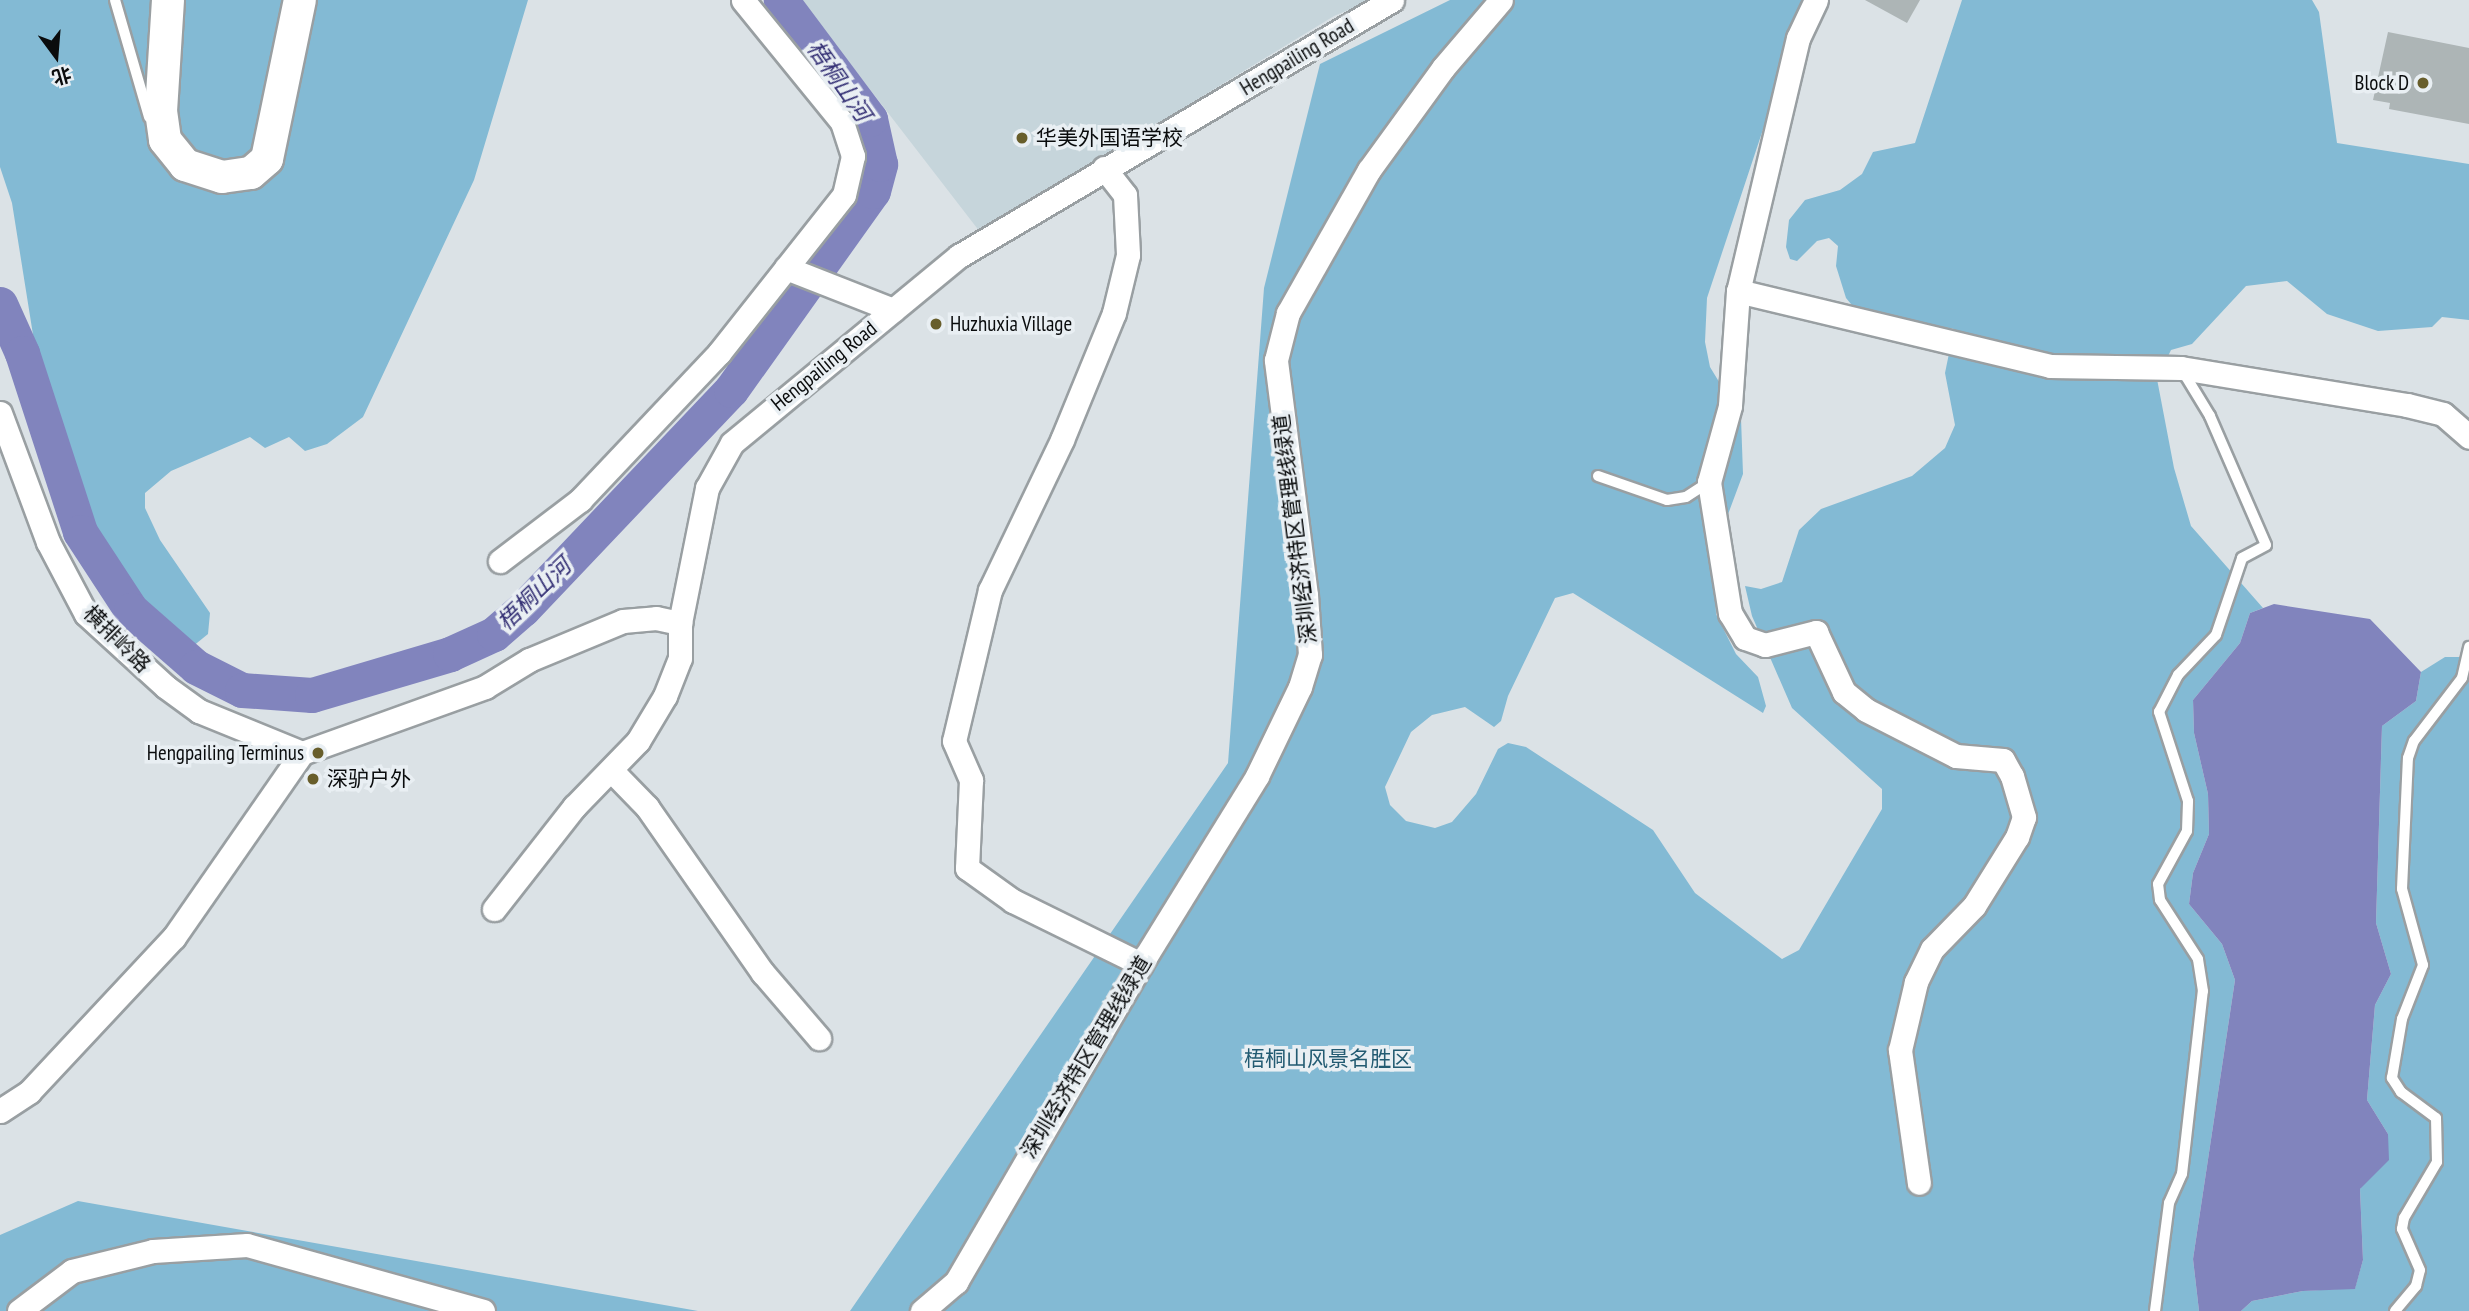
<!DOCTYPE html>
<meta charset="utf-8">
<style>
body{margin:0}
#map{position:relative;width:2469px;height:1311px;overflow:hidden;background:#dbe2e6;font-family:"PT Sans Narrow","Noto Sans SC",sans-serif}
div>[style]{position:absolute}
.built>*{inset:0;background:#c6d5db}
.green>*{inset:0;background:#83bad4}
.water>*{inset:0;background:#8184bd}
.river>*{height:35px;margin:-17.5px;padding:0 17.5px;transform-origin:17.5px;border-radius:17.5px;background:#8184bd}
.building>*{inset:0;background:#adb5b6}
.roads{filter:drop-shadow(2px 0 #999fa2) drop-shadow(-2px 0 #999fa2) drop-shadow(0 2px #999fa2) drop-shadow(0 -2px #999fa2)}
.lane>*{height:10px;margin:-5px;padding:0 5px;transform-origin:5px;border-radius:5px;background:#fff}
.street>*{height:23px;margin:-11.5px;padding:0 11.5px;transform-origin:11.5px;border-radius:11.5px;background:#fff}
.secondary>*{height:32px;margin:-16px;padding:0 16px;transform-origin:16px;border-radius:16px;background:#fff}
.dots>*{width:19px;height:19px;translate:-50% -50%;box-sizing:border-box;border:4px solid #e9eff3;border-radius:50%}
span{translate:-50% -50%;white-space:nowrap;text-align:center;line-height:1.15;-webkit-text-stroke:7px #e9eff3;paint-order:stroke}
.street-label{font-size:21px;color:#0a0c0d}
.poi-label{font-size:21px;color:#0a0c0d}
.right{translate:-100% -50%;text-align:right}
.left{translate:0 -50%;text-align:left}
.park-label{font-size:21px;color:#235b72}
.water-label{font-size:23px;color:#332f74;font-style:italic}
.north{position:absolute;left:21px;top:21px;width:70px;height:70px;-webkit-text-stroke:5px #e9eff3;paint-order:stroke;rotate:164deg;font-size:19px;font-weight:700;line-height:28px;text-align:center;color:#0a0c0d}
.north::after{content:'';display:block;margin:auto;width:24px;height:32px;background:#0a0c0d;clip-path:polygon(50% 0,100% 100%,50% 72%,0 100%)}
</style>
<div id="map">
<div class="built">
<i style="clip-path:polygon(801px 0,1372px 0,1334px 16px,980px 232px)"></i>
</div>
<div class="green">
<i style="clip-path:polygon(0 0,528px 0,474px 180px,363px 417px,327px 444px,305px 451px,289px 437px,265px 448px,250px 437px,171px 471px,145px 493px,145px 508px,160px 540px,210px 613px,208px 634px,192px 647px,165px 634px,116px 577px,81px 508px,58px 442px,38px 366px,12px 203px,0 167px)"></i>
<i style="clip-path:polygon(1450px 0,1806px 0,1707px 298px,1705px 342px,1710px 367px,1741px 418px,1743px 474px,1714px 552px,1716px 614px,1736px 654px,1758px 677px,1766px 706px,1763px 713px,1573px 593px,1555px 598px,1508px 696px,1501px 721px,1494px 727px,1465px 707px,1432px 715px,1411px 732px,1385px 787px,1390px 805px,1406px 821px,1435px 828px,1452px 822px,1476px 794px,1498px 749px,1508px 743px,1526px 747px,1653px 830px,1695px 893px,1782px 959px,1799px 950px,1882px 809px,1882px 789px,1792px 708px,1752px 616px,1745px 586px,1761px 589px,1782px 582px,1799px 530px,1821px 509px,1912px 476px,1945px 448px,1955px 425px,1945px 373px,1954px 329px,1856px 310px,1846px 298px,1836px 266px,1838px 246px,1829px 238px,1817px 241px,1797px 261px,1790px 259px,1786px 247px,1789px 220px,1805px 200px,1840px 190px,1862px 174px,1873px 152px,1915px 143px,1962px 0,2312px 0,2319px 12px,2337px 143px,2469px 164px,2469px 320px,2442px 317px,2432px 327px,2378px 331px,2327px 314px,2287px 281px,2246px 286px,2192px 344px,2171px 350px,2157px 379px,2174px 468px,2191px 526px,2263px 608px,2250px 613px,2240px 643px,2193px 700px,2194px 733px,2208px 794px,2209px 834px,2193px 873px,2189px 904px,2222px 944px,2235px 980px,2193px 1259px,2199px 1311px,850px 1311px,1228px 763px,1264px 288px,1320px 64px)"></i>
<i style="clip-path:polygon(2445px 657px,2469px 657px,2469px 1311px,2241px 1311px,2252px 1301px,2303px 1291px,2355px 1288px,2363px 1260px,2360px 1189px,2388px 1134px,2367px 1100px,2375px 1005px,2391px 974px,2376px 923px,2382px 726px,2416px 701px,2421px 672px)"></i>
<i style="clip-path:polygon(78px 1201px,698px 1311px,0 1311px,0 1235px)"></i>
</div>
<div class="water">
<i style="clip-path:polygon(2274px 604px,2370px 619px,2421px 672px,2416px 701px,2382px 726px,2376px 923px,2391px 974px,2375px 1005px,2367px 1100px,2388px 1134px,2389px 1160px,2360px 1189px,2363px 1260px,2355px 1289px,2303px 1291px,2252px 1301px,2241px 1311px,2199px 1311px,2193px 1259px,2235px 980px,2222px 944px,2189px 904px,2193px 873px,2209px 834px,2208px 794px,2194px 733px,2193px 700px,2240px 643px,2250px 613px)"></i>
</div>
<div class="river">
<i style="left:0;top:304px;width:54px;rotate:65.8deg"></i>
<i style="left:22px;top:353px;width:188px;rotate:72deg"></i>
<i style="left:80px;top:532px;width:93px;rotate:56.8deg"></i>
<i style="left:131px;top:610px;width:86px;rotate:41.2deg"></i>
<i style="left:196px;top:667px;width:51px;rotate:26.6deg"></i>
<i style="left:242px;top:690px;width:70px;rotate:4.1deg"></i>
<i style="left:312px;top:695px;width:144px;rotate:-16.5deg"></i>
<i style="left:450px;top:654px;width:48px;rotate:-24.4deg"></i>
<i style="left:494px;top:634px;width:38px;rotate:-41deg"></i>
<i style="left:523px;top:609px;width:302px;rotate:-46.5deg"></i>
<i style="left:731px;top:390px;width:244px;rotate:-54.5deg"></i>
<i style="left:873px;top:191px;width:28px;rotate:-75deg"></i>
<i style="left:880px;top:164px;width:46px;rotate:-102.5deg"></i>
<i style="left:870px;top:119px;width:149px;rotate:-126.8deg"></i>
</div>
<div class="building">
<i style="clip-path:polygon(1865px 0,1920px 0,1907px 23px)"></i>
<i style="clip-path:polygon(2388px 32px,2469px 48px,2469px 124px,2389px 109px,2390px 103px,2373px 100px)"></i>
</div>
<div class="roads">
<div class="lane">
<i style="left:115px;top:0;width:122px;rotate:73.8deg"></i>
<i style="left:1598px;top:476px;width:73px;rotate:19.2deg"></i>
<i style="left:1667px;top:500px;width:19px;rotate:-9deg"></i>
<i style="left:1686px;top:497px;width:27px;rotate:-33deg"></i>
<i style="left:2155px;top:1311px;width:109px;rotate:-82.6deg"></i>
<i style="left:2169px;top:1203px;width:32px;rotate:-66deg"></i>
<i style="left:2182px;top:1174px;width:184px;rotate:-83.5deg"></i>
<i style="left:2203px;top:991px;width:32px;rotate:-99deg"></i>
<i style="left:2198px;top:959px;width:70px;rotate:-122.8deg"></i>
<i style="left:2160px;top:900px;width:16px;rotate:-97deg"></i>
<i style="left:2158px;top:884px;width:60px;rotate:-61.3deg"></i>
<i style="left:2187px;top:831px;width:30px;rotate:-88deg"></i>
<i style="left:2188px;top:801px;width:94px;rotate:-108deg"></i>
<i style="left:2159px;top:712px;width:42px;rotate:-62.8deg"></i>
<i style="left:2178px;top:675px;width:55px;rotate:-46.5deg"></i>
<i style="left:2216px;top:635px;width:81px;rotate:-71.3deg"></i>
<i style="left:2242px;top:558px;width:27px;rotate:-28deg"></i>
<i style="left:2266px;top:545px;width:141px;rotate:-113.5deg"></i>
<i style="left:2210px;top:416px;width:54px;rotate:-121.3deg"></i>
<i style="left:2395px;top:1311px;width:33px;rotate:-50deg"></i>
<i style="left:2416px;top:1286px;width:16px;rotate:-76deg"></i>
<i style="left:2420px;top:1270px;width:45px;rotate:-113.7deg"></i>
<i style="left:2402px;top:1229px;width:11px;rotate:-80deg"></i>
<i style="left:2404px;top:1218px;width:65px;rotate:-59.5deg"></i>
<i style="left:2437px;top:1162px;width:44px;rotate:-91.3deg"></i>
<i style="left:2436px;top:1118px;width:44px;rotate:-143.4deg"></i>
<i style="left:2401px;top:1092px;width:17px;rotate:-123deg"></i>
<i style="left:2392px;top:1078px;width:60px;rotate:-80.4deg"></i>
<i style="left:2402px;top:1019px;width:58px;rotate:-68.7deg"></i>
<i style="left:2423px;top:965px;width:79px;rotate:-105.4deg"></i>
<i style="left:2402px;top:889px;width:131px;rotate:-87.4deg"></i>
<i style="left:2408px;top:758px;width:18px;rotate:-71deg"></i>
<i style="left:2414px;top:741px;width:79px;rotate:-52.7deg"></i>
<i style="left:2462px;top:678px;width:32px;rotate:-77deg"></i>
</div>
<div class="street">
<i style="left:1816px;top:0;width:42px;rotate:115.3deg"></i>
<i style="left:1798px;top:38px;width:260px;rotate:103.3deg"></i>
<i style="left:1738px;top:291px;width:115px;rotate:94deg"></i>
<i style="left:1730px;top:406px;width:79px;rotate:105.4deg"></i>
<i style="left:1709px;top:482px;width:133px;rotate:80.9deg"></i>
<i style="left:1730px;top:613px;width:29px;rotate:59deg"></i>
<i style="left:1745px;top:638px;width:21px;rotate:19deg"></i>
<i style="left:1765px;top:645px;width:53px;rotate:-14.3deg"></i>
<i style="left:1816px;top:632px;width:66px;rotate:65deg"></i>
<i style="left:1844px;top:692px;width:28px;rotate:39deg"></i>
<i style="left:1866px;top:710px;width:101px;rotate:27.1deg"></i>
<i style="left:1956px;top:756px;width:47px;rotate:4.9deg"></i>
<i style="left:2003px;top:760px;width:18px;rotate:61deg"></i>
<i style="left:2012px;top:776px;width:43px;rotate:73.7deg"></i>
<i style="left:2024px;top:817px;width:21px;rotate:109deg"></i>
<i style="left:2017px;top:837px;width:81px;rotate:121.9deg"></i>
<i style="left:1974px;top:906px;width:60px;rotate:134.3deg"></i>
<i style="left:1932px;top:949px;width:37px;rotate:116deg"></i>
<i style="left:1916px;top:982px;width:70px;rotate:103.2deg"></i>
<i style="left:1900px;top:1050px;width:134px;rotate:81.9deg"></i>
<i style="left:1104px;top:168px;width:34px;rotate:52deg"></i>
<i style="left:1125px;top:195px;width:60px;rotate:87.1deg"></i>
<i style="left:1128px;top:255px;width:60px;rotate:103.6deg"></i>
<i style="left:1114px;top:313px;width:137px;rotate:112.3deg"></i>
<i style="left:1062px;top:440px;width:166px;rotate:115.6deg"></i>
<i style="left:990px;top:590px;width:155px;rotate:103.4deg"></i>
<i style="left:954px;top:741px;width:43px;rotate:66.4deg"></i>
<i style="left:971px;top:780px;width:88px;rotate:92.6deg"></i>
<i style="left:967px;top:868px;width:57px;rotate:35.7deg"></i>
<i style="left:1013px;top:901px;width:143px;rotate:26.2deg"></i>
<i style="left:786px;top:268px;width:115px;rotate:21.4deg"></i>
<i style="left:1738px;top:291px;width:321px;rotate:13.5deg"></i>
<i style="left:2050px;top:366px;width:131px;rotate:0.9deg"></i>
<i style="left:2181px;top:368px;width:229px;rotate:9.3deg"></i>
<i style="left:2407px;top:405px;width:37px;rotate:14deg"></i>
<i style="left:2443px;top:414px;width:35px;rotate:41deg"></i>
<i style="left:0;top:413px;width:138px;rotate:69.6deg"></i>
<i style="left:48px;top:542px;width:81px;rotate:62.2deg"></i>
<i style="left:86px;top:614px;width:108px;rotate:42.4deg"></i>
<i style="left:166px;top:687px;width:41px;rotate:36deg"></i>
<i style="left:199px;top:711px;width:111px;rotate:22.2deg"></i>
<i style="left:302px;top:753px;width:195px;rotate:-19.8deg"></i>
<i style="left:485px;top:687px;width:52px;rotate:-31.5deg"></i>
<i style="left:529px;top:660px;width:102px;rotate:-22.5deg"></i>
<i style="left:623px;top:621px;width:33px;rotate:-5deg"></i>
<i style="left:656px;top:618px;width:25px;rotate:12deg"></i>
<i style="left:680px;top:623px;width:138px;rotate:-78.7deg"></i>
<i style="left:707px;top:488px;width:51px;rotate:-60.9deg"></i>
<i style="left:732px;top:443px;width:294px;rotate:-39.5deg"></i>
<i style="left:959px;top:256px;width:503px;rotate:-30.59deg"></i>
<i style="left:500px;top:561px;width:101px;rotate:-37.3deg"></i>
<i style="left:580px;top:500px;width:202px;rotate:-46.6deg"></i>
<i style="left:719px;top:353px;width:201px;rotate:-51.7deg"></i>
<i style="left:844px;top:195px;width:40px;rotate:-77deg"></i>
<i style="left:853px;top:156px;width:36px;rotate:-108deg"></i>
<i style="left:842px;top:122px;width:157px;rotate:-129.1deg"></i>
<i style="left:611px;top:770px;width:52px;rotate:45.8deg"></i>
<i style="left:647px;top:807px;width:203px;rotate:55.1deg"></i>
<i style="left:763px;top:973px;width:86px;rotate:49.3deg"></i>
<i style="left:494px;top:909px;width:130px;rotate:-51.9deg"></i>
<i style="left:574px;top:807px;width:92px;rotate:-45.9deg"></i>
<i style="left:638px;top:741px;width:52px;rotate:-59deg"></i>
<i style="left:665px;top:696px;width:41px;rotate:-68.5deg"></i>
<i style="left:680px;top:658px;width:35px;rotate:-90deg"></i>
<i style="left:0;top:1111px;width:35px;rotate:-33deg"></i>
<i style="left:29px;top:1092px;width:212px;rotate:-46.9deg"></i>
<i style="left:174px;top:937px;width:224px;rotate:-55.2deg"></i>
<i style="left:19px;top:1311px;width:66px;rotate:-37deg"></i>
<i style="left:72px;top:1271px;width:83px;rotate:-13.9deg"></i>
<i style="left:153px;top:1251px;width:94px;rotate:-3.7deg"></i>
<i style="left:247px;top:1245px;width:245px;rotate:15.6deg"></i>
<i style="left:922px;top:1311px;width:45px;rotate:-40.5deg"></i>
<i style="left:956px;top:1282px;width:377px;rotate:-59.8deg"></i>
<i style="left:1146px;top:956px;width:211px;rotate:-58.3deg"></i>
<i style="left:1257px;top:776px;width:99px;rotate:-64.2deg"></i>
<i style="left:1300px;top:687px;width:34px;rotate:-73deg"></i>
<i style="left:1310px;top:655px;width:60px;rotate:-93.8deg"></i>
<i style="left:1306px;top:595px;width:237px;rotate:-97.3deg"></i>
<i style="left:1276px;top:360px;width:49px;rotate:-75.7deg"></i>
<i style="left:1288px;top:313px;width:164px;rotate:-60.5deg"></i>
<i style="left:1369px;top:170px;width:126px;rotate:-54deg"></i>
<i style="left:1443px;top:68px;width:89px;rotate:-49.5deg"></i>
</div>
<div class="secondary">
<i style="left:168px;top:0;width:111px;rotate:93.6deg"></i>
<i style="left:161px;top:111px;width:29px;rotate:82deg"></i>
<i style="left:165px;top:140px;width:32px;rotate:51deg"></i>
<i style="left:185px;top:165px;width:39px;rotate:18deg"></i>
<i style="left:222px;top:177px;width:29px;rotate:-8deg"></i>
<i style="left:251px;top:173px;width:21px;rotate:-41deg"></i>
<i style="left:267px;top:159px;width:162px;rotate:-78.3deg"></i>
</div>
</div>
<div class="dots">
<i style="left:2423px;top:83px;background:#685e2b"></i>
<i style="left:1022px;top:138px;background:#685e2b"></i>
<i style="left:936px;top:324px;background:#685e2b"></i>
<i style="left:318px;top:753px;background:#685e2b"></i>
<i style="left:313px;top:779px;background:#685e2b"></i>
</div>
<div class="street-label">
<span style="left:1297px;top:57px;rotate:-31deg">Hengpailing Road</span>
<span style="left:824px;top:366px;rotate:-39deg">Hengpailing Road</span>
<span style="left:1295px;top:529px;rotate:-97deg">深圳经济特区管理线绿道</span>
<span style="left:117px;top:639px;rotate:45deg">横排岭路</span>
<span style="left:1086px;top:1057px;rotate:-59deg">深圳经济特区管理线绿道</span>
</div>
<div class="poi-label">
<span class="right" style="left:2409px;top:83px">Block D</span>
<span class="left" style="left:1036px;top:138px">华美外国语学校</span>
<span class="left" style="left:950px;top:324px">Huzhuxia Village</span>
<span class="right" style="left:304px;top:753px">Hengpailing Terminus</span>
<span class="left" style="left:327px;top:779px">深驴户外</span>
</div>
<div class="park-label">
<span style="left:1328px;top:1059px">梧桐山风景名胜区</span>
</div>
<div class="water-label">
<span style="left:839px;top:81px;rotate:55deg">梧桐山河</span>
<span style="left:534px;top:594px;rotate:-44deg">梧桐山河</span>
</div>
<div class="north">北</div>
</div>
